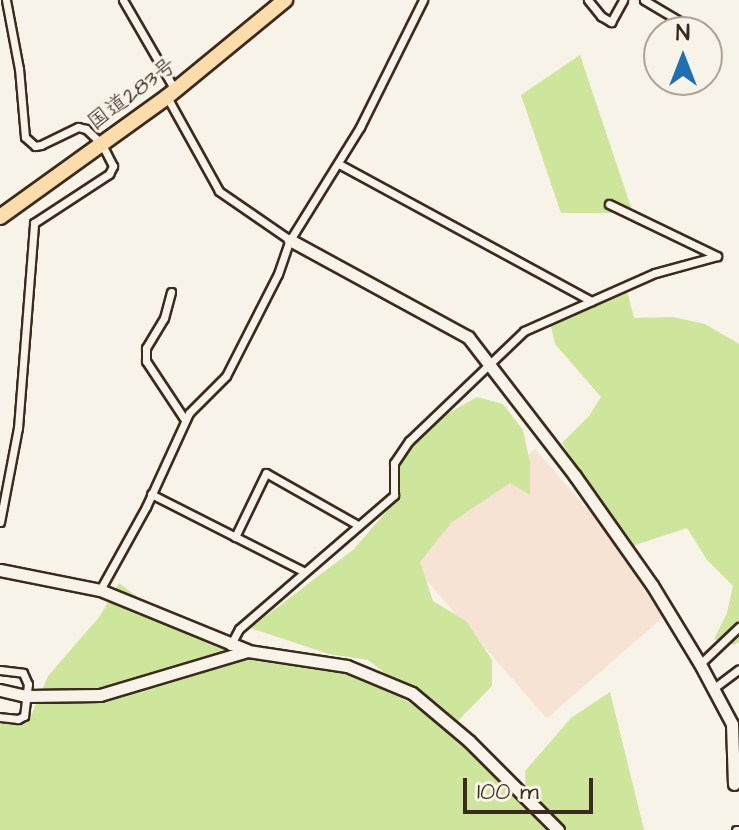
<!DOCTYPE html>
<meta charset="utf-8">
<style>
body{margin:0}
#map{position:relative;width:739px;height:830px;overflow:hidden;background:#f7f3e8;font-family:"Architects Daughter","Klee One",sans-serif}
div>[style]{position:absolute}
.built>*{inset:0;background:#f6e3d4;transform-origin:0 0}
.green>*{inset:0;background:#cde69c}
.roads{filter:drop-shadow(2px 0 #3b2a1e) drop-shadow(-2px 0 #3b2a1e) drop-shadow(0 2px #3b2a1e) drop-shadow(0 -2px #3b2a1e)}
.street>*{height:7px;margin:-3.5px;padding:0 3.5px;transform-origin:3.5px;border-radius:3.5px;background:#f7f3e8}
.secondary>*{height:11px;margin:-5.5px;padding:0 5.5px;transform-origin:5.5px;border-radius:5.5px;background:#f7f3e8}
.highway>*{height:14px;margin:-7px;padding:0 7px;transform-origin:7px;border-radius:7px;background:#fbddab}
span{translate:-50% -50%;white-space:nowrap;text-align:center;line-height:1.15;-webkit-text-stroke:6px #f7f3e8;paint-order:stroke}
.street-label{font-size:22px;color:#3b2a1e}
.north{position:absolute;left:643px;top:16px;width:80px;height:80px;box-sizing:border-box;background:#f7f3e8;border:2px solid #aca397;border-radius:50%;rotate:0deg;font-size:22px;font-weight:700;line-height:32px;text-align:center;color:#3b2a1e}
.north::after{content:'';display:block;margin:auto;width:28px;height:36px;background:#1f6fb2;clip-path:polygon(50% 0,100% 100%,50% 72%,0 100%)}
.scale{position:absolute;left:463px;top:778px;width:130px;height:36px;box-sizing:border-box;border:4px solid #3b2a1e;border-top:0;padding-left:10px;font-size:24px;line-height:28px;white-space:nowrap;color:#3b2a1e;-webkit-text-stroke:6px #f7f3e8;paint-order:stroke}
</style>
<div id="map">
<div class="built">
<i style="left:535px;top:449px;width:211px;height:168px;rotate:49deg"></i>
</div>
<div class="green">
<i style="clip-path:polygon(580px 55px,633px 213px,561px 213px,521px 95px)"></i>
<i style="clip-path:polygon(627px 291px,634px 318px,673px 317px,705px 324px,739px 344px,739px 642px,734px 645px,714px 639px,727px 613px,733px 586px,707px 560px,687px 528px,629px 547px,562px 443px,589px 416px,601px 397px,555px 344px,549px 318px)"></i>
<i style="clip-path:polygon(477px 397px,503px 404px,523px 430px,530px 463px,530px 495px,510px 483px,452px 522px,420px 562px,433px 601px,466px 621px,492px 660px,492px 686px,453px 726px,368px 660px,329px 654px,250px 628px,354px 549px,399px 497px,399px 457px,406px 437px)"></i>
<i style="clip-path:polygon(119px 583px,172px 622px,375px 680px,434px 719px,526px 803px,525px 771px,571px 718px,610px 692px,644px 830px,0 830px,0 724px,28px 723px,48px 676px,100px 616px)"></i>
</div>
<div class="roads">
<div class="street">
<i style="left:123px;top:0;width:104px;rotate:60deg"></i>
<i style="left:588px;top:0;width:21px;rotate:51deg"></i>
<i style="left:601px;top:16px;width:12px;rotate:31deg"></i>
<i style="left:611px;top:22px;width:25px;rotate:-61deg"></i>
<i style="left:644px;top:0;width:63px;rotate:30.7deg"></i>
<i style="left:167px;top:97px;width:107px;rotate:61deg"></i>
<i style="left:219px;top:191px;width:86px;rotate:34.6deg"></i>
<i style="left:339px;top:164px;width:287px;rotate:28.5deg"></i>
<i style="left:609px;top:204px;width:120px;rotate:25.7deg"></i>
<i style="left:171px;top:292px;width:27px;rotate:105deg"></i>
<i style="left:164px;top:318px;width:35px;rotate:121deg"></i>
<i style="left:146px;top:348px;width:13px;rotate:90deg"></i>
<i style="left:146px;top:361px;width:71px;rotate:56.5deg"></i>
<i style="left:151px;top:494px;width:170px;rotate:26.9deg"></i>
<i style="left:0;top:522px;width:96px;rotate:-79.2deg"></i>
<i style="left:18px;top:428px;width:206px;rotate:-85.5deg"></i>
<i style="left:34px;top:223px;width:90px;rotate:-33.2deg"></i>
<i style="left:109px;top:174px;width:9px;rotate:-63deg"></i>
<i style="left:113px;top:166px;width:25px;rotate:-117deg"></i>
<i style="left:102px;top:144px;width:22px;rotate:-137deg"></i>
<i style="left:86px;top:129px;width:8px;rotate:-166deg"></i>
<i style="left:78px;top:127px;width:41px;rotate:154.1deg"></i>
<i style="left:41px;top:145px;width:6px;rotate:171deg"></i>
<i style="left:35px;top:146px;width:13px;rotate:-138deg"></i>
<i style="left:25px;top:137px;width:68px;rotate:-95deg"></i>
<i style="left:19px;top:69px;width:70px;rotate:-100.7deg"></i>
<i style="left:235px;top:537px;width:71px;rotate:-64.2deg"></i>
<i style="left:266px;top:473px;width:106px;rotate:29.5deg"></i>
<i style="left:100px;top:590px;width:95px;rotate:-61deg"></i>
<i style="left:146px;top:507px;width:103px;rotate:-65.4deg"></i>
<i style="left:189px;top:413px;width:52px;rotate:-45deg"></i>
<i style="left:226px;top:376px;width:114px;rotate:-63deg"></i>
<i style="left:278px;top:274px;width:36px;rotate:-71deg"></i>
<i style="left:290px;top:240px;width:133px;rotate:-58.2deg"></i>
<i style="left:360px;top:127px;width:142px;rotate:-63.6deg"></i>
<i style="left:230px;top:646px;width:19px;rotate:-62deg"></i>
<i style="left:239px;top:629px;width:205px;rotate:-40.8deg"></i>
<i style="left:394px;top:495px;width:32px;rotate:-90deg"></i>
<i style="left:394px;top:463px;width:27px;rotate:-56deg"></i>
<i style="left:409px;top:441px;width:159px;rotate:-43.7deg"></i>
<i style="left:524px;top:331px;width:143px;rotate:-23.9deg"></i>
<i style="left:655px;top:273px;width:64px;rotate:-15.3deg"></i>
<i style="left:700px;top:664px;width:54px;rotate:-43.5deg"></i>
<i style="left:0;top:670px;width:23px;rotate:7deg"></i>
<i style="left:23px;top:673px;width:12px;rotate:66deg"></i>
<i style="left:28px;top:684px;width:32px;rotate:97deg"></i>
<i style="left:24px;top:716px;width:7px;rotate:153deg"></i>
<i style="left:18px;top:719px;width:18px;rotate:-174deg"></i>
<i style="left:714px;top:688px;width:31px;rotate:-37deg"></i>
<i style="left:736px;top:830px;width:3px"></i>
</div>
<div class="secondary">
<i style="left:290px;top:240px;width:203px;rotate:28.6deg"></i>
<i style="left:468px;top:337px;width:175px;rotate:52.4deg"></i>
<i style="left:575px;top:476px;width:133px;rotate:54.8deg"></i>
<i style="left:652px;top:585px;width:92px;rotate:58.7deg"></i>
<i style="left:700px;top:664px;width:68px;rotate:61.9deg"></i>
<i style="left:732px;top:724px;width:60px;rotate:88.1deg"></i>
<i style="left:0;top:570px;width:102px;rotate:11.3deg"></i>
<i style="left:100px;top:590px;width:159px;rotate:22.2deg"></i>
<i style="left:0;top:690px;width:28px;rotate:13deg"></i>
<i style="left:27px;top:696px;width:73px;rotate:-0.8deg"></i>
<i style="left:100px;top:695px;width:154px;rotate:-16.6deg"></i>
<i style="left:248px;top:651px;width:100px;rotate:8.6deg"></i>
<i style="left:347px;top:666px;width:70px;rotate:22.6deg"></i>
<i style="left:412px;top:693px;width:75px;rotate:40.1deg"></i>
<i style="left:469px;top:741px;width:126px;rotate:45deg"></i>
</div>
<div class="highway">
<i style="left:0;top:217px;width:206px;rotate:-35.7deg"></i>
<i style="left:167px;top:97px;width:153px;rotate:-39.4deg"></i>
</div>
</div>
<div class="street-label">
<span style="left:132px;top:94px;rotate:-37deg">国道283号</span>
</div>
<div class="north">N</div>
<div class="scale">100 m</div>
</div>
